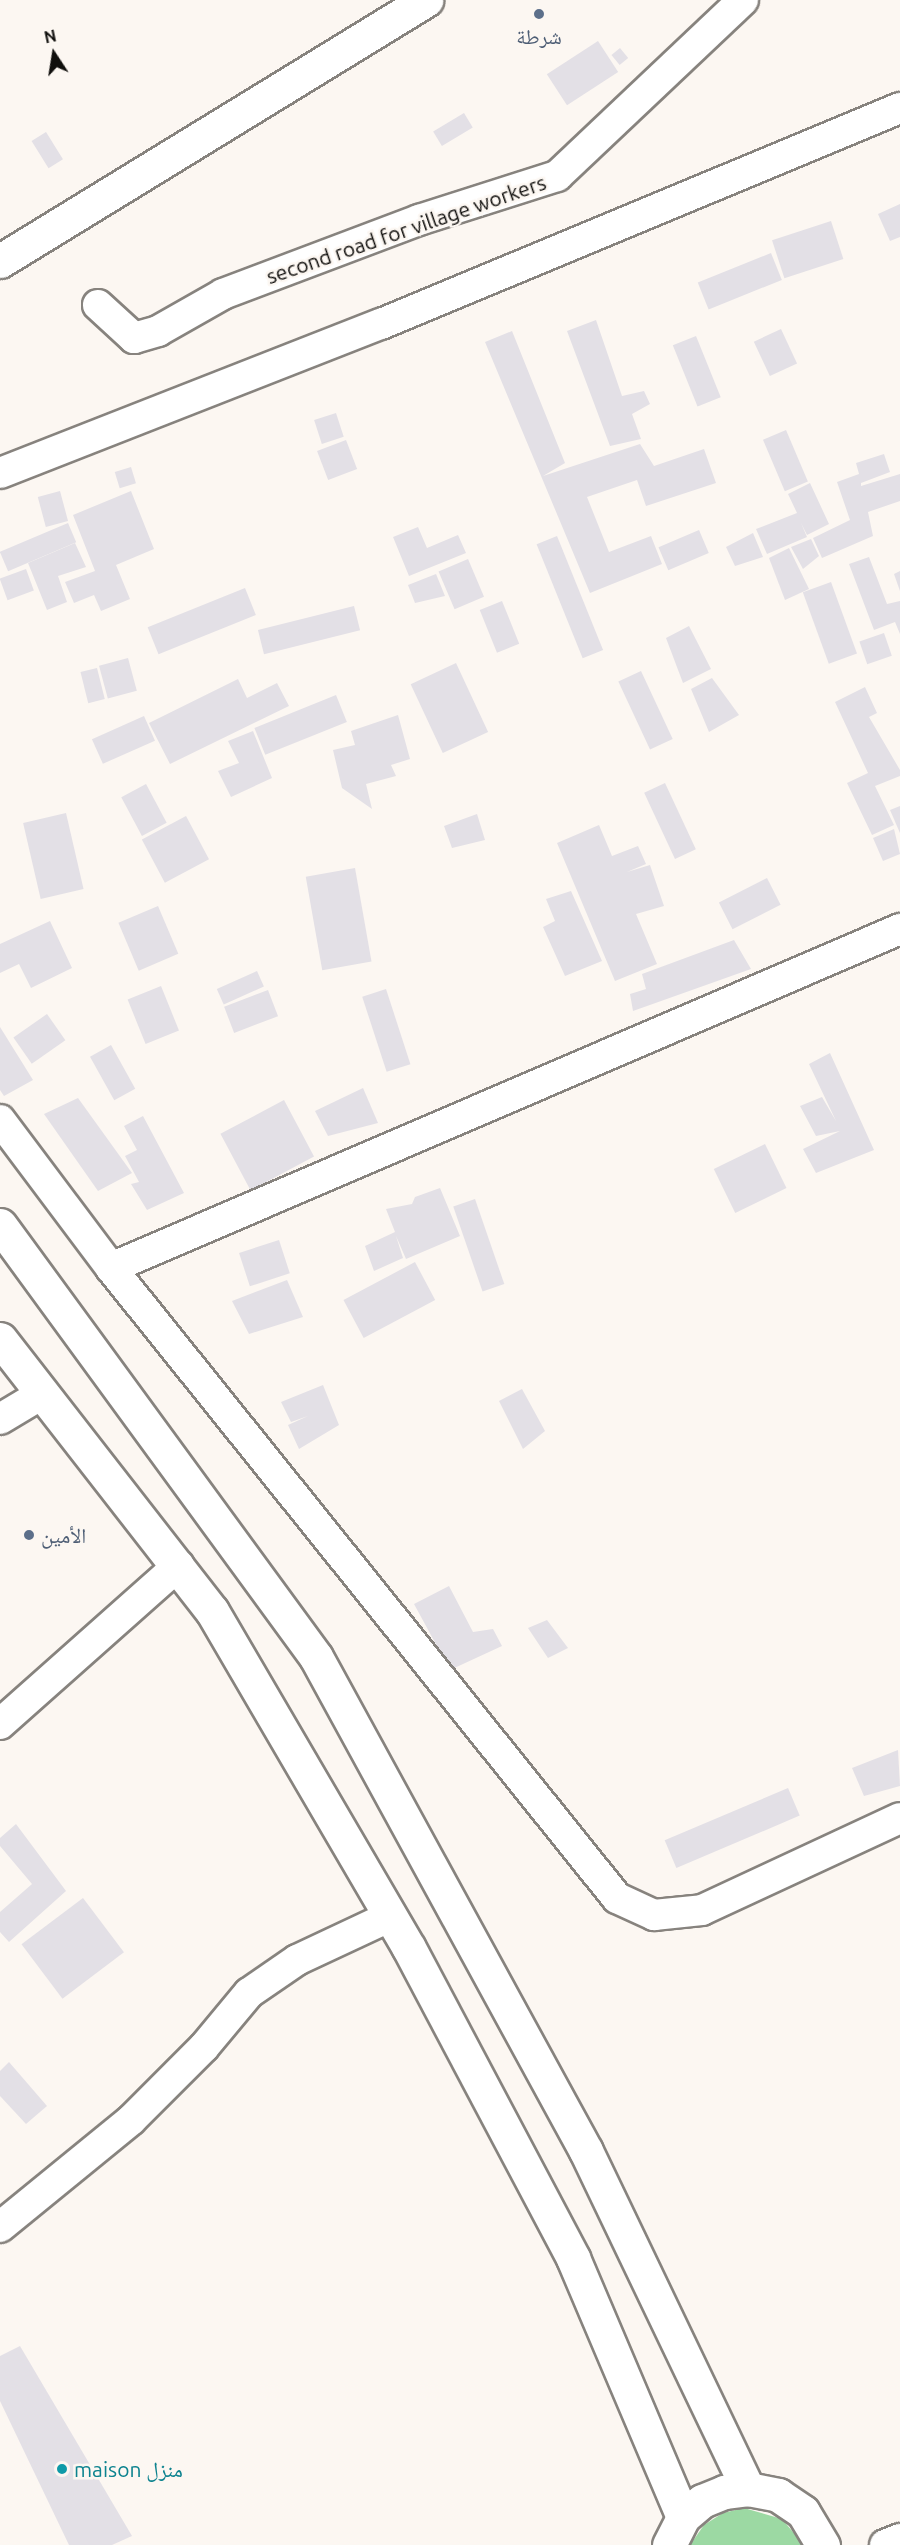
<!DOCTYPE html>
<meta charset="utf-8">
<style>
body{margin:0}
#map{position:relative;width:900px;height:2545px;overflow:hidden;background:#fcf7f2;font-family:Ubuntu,"Noto Naskh Arabic",sans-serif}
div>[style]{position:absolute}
.green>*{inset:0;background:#9cd9a3}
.building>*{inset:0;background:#e3e0e6;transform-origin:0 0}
.roads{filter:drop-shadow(2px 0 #87837e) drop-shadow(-2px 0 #87837e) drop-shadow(0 2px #87837e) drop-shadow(0 -2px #87837e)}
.minor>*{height:30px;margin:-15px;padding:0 15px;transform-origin:15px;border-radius:15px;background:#fff}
.trunk>*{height:33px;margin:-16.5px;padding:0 16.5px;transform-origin:16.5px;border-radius:16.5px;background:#fff}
.dots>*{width:16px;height:16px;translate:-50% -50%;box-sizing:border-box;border:3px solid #fcf7f2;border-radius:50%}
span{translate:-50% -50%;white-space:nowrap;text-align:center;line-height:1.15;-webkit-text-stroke:5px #fcf7f2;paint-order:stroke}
.service-label{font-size:21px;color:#4e5e75}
.left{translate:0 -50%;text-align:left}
.street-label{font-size:21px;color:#100f0d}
.culture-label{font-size:21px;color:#0d838f}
.north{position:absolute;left:24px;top:24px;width:60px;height:60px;-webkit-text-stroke:4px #fcf7f2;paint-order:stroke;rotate:348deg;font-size:16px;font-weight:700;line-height:24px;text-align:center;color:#100f0d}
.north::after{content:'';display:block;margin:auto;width:21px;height:27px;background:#100f0d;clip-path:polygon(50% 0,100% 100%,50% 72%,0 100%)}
</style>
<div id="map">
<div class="green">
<i style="clip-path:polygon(744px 2508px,782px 2519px,804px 2545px,690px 2545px,704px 2525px,723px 2513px)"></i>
</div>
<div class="building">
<i style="left:598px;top:41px;width:37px;height:61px;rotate:57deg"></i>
<i style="left:620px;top:48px;width:13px;height:11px;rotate:51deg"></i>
<i style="left:464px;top:113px;width:17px;height:36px;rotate:59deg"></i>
<i style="left:46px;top:132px;width:32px;height:17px;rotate:58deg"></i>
<i style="clip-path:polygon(900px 204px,900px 237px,890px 241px,878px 214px)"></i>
<i style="left:831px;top:221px;width:40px;height:62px;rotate:72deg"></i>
<i style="left:771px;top:253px;width:29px;height:79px;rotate:68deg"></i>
<i style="clip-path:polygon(596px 320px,622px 396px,644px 391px,650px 404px,632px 414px,641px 439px,610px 446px,567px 331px)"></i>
<i style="left:781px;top:329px;width:38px;height:30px;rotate:65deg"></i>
<i style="clip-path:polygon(512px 331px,565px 463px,543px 476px,640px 444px,654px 466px,704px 449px,716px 483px,646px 506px,637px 480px,587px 497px,609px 552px,651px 536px,662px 564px,590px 593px,485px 342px)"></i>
<i style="left:696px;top:336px;width:66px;height:25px;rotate:68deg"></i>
<i style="left:336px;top:413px;width:25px;height:23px;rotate:72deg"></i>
<i style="left:786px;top:430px;width:56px;height:25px;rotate:67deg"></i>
<i style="left:346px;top:440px;width:31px;height:31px;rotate:69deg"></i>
<i style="clip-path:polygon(884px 454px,890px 472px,861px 483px,861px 486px,900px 474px,900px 501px,868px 512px,873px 536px,822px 558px,813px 538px,850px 520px,837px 482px,859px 474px,856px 463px)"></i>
<i style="left:131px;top:467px;width:17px;height:17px;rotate:73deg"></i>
<i style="clip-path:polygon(810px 483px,829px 524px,807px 535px,801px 523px,807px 537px,767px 554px,756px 529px,797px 513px,788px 494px)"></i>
<i style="left:60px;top:491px;width:31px;height:23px;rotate:75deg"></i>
<i style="clip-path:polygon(131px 491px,154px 549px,116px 565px,130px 599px,101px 611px,94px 595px,74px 603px,65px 582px,95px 571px,73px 515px)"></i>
<i style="left:68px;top:523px;width:21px;height:74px;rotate:67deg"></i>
<i style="clip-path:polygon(418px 527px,427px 548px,458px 535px,466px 553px,409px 576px,393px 537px)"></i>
<i style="left:699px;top:530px;width:25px;height:44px;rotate:67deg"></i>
<i style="clip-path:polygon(753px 533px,763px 557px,735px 566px,726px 547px)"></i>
<i style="left:557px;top:536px;width:123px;height:22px;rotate:68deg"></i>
<i style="clip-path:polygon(811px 539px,819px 556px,803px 569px,791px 547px)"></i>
<i style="clip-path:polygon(75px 543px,86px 567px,58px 576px,67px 602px,47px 610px,28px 563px)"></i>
<i style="clip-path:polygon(789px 548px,809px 589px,785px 600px,769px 558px)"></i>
<i style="clip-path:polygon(869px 557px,887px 604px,900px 601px,900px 634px,895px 622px,874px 630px,849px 564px)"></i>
<i style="left:468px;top:559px;width:41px;height:32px;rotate:67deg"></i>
<i style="left:26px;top:569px;width:23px;height:28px;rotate:70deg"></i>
<i style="clip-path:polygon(900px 571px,900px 591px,894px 574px)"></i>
<i style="clip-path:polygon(436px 574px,445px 596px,415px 603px,408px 585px)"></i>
<i style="left:831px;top:582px;width:76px;height:30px;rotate:70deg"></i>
<i style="left:245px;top:588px;width:29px;height:105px;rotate:68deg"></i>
<i style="left:502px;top:601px;width:46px;height:24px;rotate:68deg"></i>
<i style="left:354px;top:606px;width:25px;height:99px;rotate:76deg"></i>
<i style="clip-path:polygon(689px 626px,711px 669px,683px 683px,666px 638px)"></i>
<i style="left:884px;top:633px;width:24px;height:26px;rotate:71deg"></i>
<i style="left:128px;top:658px;width:34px;height:30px;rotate:75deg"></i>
<i style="left:456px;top:663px;width:76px;height:50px;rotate:65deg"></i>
<i style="left:97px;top:668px;width:32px;height:17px;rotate:76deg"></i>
<i style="left:641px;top:671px;width:75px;height:25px;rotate:65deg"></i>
<i style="clip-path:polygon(712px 678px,739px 715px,709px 732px,691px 689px)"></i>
<i style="clip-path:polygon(238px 679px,247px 698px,277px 683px,289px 706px,170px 764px,149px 723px)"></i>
<i style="clip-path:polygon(865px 687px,877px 713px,869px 717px,900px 770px,900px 776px,875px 786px,894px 825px,872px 835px,847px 783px,868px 773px,835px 702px)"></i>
<i style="left:336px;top:695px;width:29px;height:88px;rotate:68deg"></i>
<i style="clip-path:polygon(398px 715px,410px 759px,391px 765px,396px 776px,366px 784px,372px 809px,342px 788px,333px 750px,355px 745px,351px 731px)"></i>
<i style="left:144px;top:716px;width:27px;height:57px;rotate:66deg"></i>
<i style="clip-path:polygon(253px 731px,272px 778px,231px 797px,218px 771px,239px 763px,228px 741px)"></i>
<i style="left:665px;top:783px;width:73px;height:23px;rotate:65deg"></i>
<i style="left:146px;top:784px;width:44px;height:28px;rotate:62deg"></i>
<i style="clip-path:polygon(900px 806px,900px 833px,890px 810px)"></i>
<i style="left:66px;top:813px;width:78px;height:44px;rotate:77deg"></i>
<i style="clip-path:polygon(477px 814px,485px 840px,452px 848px,444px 826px)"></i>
<i style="left:186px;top:816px;width:49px;height:50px;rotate:62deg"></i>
<i style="clip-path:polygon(599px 825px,612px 856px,638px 846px,646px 864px,627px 872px,650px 865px,664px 906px,636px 914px,657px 964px,615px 981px,557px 843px)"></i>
<i style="clip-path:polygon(894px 829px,900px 854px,883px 861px,873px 838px)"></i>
<i style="left:355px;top:868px;width:95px;height:50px;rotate:80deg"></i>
<i style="left:767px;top:878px;width:30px;height:54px;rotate:63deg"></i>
<i style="clip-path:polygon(571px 891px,602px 961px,565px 976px,543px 927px,555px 921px,546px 899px)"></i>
<i style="left:158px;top:906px;width:52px;height:43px;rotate:67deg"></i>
<i style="clip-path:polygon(50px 921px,72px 968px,31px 988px,19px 964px,0 973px,0 944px)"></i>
<i style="clip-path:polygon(734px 940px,751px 969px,633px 1011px,630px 994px,646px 989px,642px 974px)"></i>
<i style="left:257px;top:971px;width:17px;height:44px;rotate:66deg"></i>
<i style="left:161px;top:986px;width:48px;height:36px;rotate:68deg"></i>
<i style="left:386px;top:989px;width:79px;height:25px;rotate:72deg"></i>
<i style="left:268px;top:990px;width:28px;height:47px;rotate:69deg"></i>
<i style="left:47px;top:1014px;width:32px;height:41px;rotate:55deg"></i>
<i style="clip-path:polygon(0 1027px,33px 1080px,4px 1096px,0 1090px)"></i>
<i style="left:111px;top:1045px;width:50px;height:24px;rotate:61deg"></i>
<i style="clip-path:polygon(830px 1053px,874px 1150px,816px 1173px,803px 1149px,840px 1131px,816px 1136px,800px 1106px,822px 1097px,836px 1121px,809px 1064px)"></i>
<i style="clip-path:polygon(363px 1088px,378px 1123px,328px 1136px,315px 1111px)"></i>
<i style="clip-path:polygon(78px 1098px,132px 1173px,98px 1191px,44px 1114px)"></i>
<i style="left:284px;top:1100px;width:64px;height:72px;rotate:62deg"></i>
<i style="clip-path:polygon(143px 1116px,184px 1193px,147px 1210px,131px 1184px,139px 1182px,125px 1156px,137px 1150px,124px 1126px)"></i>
<i style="left:765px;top:1144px;width:49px;height:57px;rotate:64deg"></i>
<i style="clip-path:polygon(440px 1188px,460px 1236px,406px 1259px,396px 1236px,403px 1258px,374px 1271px,365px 1246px,395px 1232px,386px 1209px,412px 1204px,415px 1197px)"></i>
<i style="left:475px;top:1199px;width:90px;height:23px;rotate:71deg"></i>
<i style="left:279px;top:1240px;width:35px;height:42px;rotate:72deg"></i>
<i style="left:415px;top:1262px;width:43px;height:81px;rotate:62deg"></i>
<i style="clip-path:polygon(287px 1280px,303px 1317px,249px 1334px,232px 1301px)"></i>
<i style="clip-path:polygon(323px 1385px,339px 1425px,299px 1449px,288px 1425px,308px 1416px,291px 1422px,281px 1402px)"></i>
<i style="clip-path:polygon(522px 1389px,545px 1431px,523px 1449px,499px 1401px)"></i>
<i style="clip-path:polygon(449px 1586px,473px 1632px,493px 1629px,502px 1646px,450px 1670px,414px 1604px)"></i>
<i style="clip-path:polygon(547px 1620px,568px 1648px,548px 1658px,528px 1628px)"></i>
<i style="clip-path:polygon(898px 1750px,900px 1786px,864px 1796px,852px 1768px)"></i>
<i style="left:788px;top:1788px;width:30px;height:134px;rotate:67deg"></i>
<i style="clip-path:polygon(16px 1824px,66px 1891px,9px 1942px,0 1932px,0 1912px,32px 1884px,0 1846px,0 1838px)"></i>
<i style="left:83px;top:1898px;width:68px;height:77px;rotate:53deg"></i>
<i style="clip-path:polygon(9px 2062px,47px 2106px,26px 2124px,0 2096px,0 2071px)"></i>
<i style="clip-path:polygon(20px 2346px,132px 2536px,112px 2545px,69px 2545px,0 2401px,0 2356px)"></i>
</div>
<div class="roads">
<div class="minor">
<i style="left:98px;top:305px;width:49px;rotate:42.5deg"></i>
<i style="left:134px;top:338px;width:25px;rotate:-16deg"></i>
<i style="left:158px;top:331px;width:75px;rotate:-29.6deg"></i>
<i style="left:223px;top:294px;width:210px;rotate:-20.7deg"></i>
<i style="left:419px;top:220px;width:145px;rotate:-17.7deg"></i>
<i style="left:557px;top:176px;width:256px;rotate:-43.4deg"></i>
<i style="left:0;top:473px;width:409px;rotate:-21.4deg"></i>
<i style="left:381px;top:324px;width:562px;rotate:-22.6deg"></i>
<i style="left:0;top:1120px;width:185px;rotate:53.1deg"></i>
<i style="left:111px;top:1268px;width:808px;rotate:51.23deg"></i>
<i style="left:617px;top:1898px;width:41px;rotate:24.7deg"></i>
<i style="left:654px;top:1915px;width:48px;rotate:-5.9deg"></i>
<i style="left:702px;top:1910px;width:218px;rotate:-24.9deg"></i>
<i style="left:111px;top:1268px;width:859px;rotate:-23.25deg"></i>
<i style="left:0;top:1419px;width:49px;rotate:-30.8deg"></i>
<i style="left:0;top:1724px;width:239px;rotate:-41.6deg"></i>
<i style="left:0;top:2227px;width:169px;rotate:-39.2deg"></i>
<i style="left:131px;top:2120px;width:103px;rotate:-45deg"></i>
<i style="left:204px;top:2047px;width:70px;rotate:-50.2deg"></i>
<i style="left:249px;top:1993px;width:58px;rotate:-34.5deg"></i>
<i style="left:297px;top:1960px;width:104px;rotate:-25.1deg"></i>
<i style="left:885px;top:2545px;width:16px;rotate:-22deg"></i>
</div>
<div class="trunk">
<i style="left:0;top:261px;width:500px;rotate:-31.5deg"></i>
<i style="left:0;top:1225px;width:535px;rotate:53.82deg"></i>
<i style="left:316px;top:1657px;width:563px;rotate:61.34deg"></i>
<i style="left:586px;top:2151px;width:375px;rotate:64.4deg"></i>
<i style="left:0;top:1339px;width:345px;rotate:52.1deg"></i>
<i style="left:212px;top:1611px;width:390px;rotate:59.7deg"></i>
<i style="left:409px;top:1948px;width:351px;rotate:62.1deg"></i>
<i style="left:573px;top:2258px;width:281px;rotate:67deg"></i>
<i style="left:669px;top:2545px;width:31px;rotate:-63deg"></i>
<i style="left:683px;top:2517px;width:25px;rotate:-40deg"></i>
<i style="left:702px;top:2501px;width:24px;rotate:-22deg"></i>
<i style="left:724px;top:2492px;width:24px;rotate:-7deg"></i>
<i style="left:748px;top:2489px;width:31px;rotate:11deg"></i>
<i style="left:778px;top:2495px;width:30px;rotate:34deg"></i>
<i style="left:803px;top:2512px;width:39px;rotate:59deg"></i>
</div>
</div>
<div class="dots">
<i style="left:539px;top:14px;background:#5c6f8a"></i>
<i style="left:29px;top:1535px;background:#5c6f8a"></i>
<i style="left:62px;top:2469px;background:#0f9aa8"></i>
</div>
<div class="service-label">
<span style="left:539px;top:36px">شرطة</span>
<span class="left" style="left:41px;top:1535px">الأمين</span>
</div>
<div class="street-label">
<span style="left:406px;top:229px;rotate:-19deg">second road for village workers</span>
</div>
<div class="culture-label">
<span class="left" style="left:74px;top:2469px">maison منزل</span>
</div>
<div class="north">N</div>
</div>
